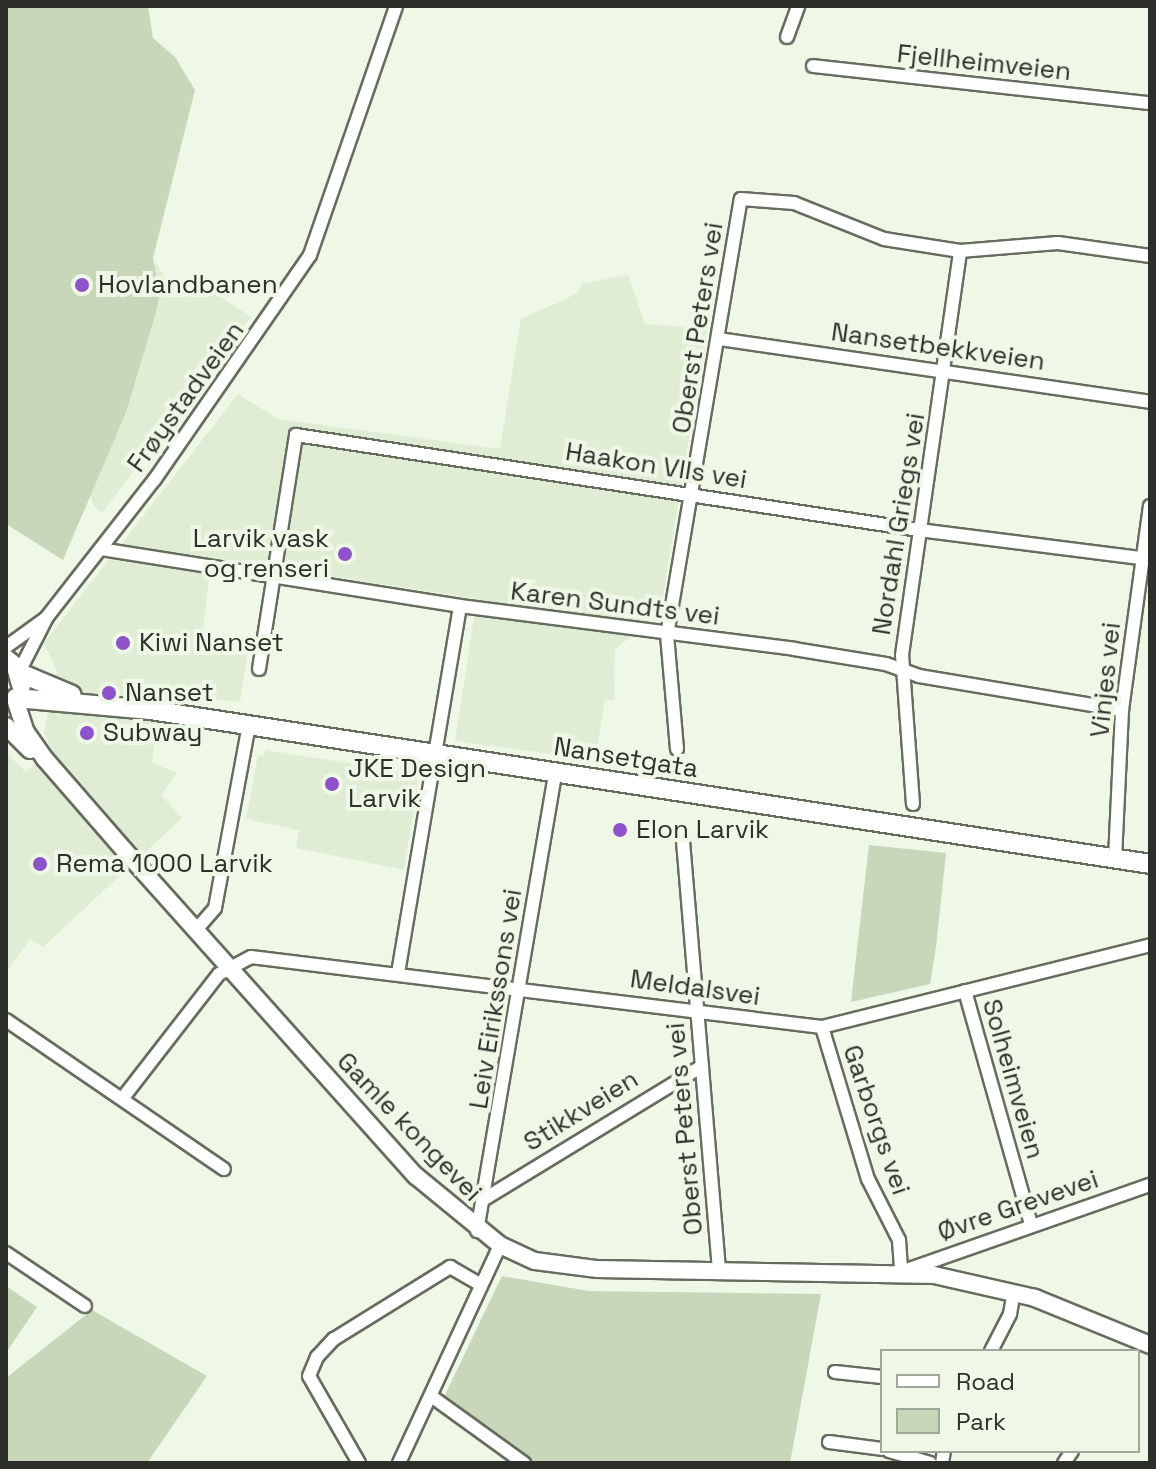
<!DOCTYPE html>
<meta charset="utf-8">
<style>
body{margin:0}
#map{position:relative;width:1156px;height:1469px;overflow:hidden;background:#eff7e7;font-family:"Space Grotesk",sans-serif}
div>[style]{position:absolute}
.built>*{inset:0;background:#e1ecd5}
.green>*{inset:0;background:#c8d7ba}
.roads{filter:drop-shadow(2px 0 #666d5f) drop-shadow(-2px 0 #666d5f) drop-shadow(0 2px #666d5f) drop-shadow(0 -2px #666d5f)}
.minor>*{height:12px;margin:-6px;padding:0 6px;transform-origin:6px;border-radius:6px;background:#fff}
.tertiary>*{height:16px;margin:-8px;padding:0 8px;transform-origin:8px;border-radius:8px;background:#fff}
.secondary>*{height:18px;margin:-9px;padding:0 9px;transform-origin:9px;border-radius:9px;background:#fff}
.dots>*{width:22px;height:22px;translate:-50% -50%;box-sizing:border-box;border:4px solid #eff7e7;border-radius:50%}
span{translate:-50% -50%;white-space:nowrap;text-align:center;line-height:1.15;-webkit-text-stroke:8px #eff7e7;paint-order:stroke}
.street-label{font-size:26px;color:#2d302a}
.poi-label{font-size:26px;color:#2d302a}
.left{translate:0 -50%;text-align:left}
.right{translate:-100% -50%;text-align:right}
.frame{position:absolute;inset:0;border:8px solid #2d302a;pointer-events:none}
.legend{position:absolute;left:880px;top:1349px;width:260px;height:104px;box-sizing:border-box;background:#eff7e7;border:2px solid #a1a79b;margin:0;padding:10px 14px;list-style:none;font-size:24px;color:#2d302a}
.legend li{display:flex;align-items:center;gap:16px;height:40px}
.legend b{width:40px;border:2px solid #a1a79b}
</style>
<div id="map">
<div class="built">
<i style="clip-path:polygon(154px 261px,165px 277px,209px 289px,251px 317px,102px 513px,93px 505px,89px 490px,127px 411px,155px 316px,160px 294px)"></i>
<i style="clip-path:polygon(628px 275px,645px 324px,707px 329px,660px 614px,615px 649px,614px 700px,605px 699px,595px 760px,455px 741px,477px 599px,211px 557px,202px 642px,248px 650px,240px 702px,160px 693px,152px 762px,177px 773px,161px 795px,182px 818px,43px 947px,30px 939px,6px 973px,6px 753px,26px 772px,51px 748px,44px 732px,57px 672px,44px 643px,238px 394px,278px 419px,500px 449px,521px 319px,576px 294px,583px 283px)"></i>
<i style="clip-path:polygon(265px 750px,419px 774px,404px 870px,296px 848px,299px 830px,246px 819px,258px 756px,264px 757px)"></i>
</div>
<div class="green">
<i style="clip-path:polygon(6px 6px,148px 6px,153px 38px,175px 57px,195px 90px,153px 258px,160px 294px,155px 316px,127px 410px,63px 560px,6px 524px)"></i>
<i style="clip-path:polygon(869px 845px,946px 853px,936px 947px,930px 984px,851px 1002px)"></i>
<i style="clip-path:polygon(502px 1276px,588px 1291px,821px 1294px,790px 1463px,535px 1463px,444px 1397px)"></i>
<i style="clip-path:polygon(6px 1286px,37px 1307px,6px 1353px)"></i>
<i style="clip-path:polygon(92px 1310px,207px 1376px,147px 1463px,6px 1463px,6px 1378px)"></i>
</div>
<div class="roads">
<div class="minor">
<i style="left:787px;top:37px;width:33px;rotate:-70deg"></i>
<i style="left:813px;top:66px;width:339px;rotate:6.3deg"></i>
<i style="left:719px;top:339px;width:436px;rotate:8.3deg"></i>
<i style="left:101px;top:549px;width:363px;rotate:9deg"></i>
<i style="left:460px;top:606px;width:337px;rotate:7.3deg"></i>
<i style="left:794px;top:649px;width:93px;rotate:9.3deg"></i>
<i style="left:886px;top:664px;width:35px;rotate:20deg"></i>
<i style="left:919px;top:676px;width:206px;rotate:9.5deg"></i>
<i style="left:6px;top:647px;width:48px;rotate:-35.7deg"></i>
<i style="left:259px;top:669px;width:237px;rotate:-81deg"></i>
<i style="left:296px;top:435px;width:630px;rotate:8.67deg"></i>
<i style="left:919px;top:530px;width:233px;rotate:7.2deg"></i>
<i style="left:19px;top:672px;width:62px;rotate:-63deg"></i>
<i style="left:47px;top:617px;width:175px;rotate:-52deg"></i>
<i style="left:155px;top:479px;width:272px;rotate:-55.3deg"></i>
<i style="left:310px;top:255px;width:263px;rotate:-70.9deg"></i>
<i style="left:677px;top:749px;width:114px;rotate:-95deg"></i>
<i style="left:667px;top:635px;width:442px;rotate:-80.4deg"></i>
<i style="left:741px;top:199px;width:53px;rotate:4.3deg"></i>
<i style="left:794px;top:203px;width:97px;rotate:21.8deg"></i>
<i style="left:884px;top:239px;width:77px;rotate:9deg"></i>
<i style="left:960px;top:251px;width:98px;rotate:-4.7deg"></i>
<i style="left:1058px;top:243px;width:93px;rotate:8deg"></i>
<i style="left:913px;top:804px;width:149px;rotate:-94.2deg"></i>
<i style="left:902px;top:655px;width:408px;rotate:-81.8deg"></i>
<i style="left:683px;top:841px;width:430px;rotate:85.2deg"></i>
<i style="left:1115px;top:859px;width:149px;rotate:-87.3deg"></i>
<i style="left:1122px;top:710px;width:206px;rotate:-82.2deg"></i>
<i style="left:196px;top:930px;width:29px;rotate:-49deg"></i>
<i style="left:215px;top:908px;width:186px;rotate:-79.5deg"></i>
<i style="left:398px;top:973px;width:372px;rotate:-80.4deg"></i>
<i style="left:965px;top:991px;width:242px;rotate:74.2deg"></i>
<i style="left:6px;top:1020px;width:264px;rotate:34.4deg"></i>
<i style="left:822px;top:1027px;width:159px;rotate:73.2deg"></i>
<i style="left:868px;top:1179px;width:68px;rotate:63.1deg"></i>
<i style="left:899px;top:1240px;width:32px;rotate:86deg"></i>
<i style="left:122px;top:1099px;width:158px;rotate:-52.2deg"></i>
<i style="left:219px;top:974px;width:36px;rotate:-28deg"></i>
<i style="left:251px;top:957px;width:575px;rotate:6.99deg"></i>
<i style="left:822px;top:1027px;width:338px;rotate:-14deg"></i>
<i style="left:486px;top:1198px;width:253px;rotate:-31.4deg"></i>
<i style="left:477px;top:1231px;width:465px;rotate:-80.3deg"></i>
<i style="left:6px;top:1253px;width:95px;rotate:33.9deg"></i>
<i style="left:901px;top:1272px;width:264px;rotate:-19.3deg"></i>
<i style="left:991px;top:1351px;width:42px;rotate:-62.8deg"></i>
<i style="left:1010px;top:1314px;width:22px;rotate:-80deg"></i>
<i style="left:835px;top:1372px;width:47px;rotate:6.1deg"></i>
<i style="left:431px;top:1396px;width:115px;rotate:35.8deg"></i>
<i style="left:829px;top:1442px;width:53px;rotate:7.5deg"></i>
<i style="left:889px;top:1451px;width:43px;rotate:16.3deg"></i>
<i style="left:359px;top:1463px;width:100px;rotate:-119.9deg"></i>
<i style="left:309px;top:1376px;width:21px;rotate:-67deg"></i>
<i style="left:317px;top:1357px;width:25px;rotate:-47deg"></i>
<i style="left:334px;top:1339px;width:137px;rotate:-31.8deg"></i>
<i style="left:450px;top:1267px;width:36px;rotate:30deg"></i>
<i style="left:399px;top:1463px;width:240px;rotate:-65.1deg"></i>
<i style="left:942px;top:1463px;width:12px;rotate:-81deg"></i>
<i style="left:1064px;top:1463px;width:14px;rotate:-56deg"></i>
</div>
<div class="tertiary">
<i style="left:15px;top:699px;width:35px;rotate:72deg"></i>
<i style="left:26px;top:732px;width:33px;rotate:55deg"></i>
<i style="left:45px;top:759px;width:122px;rotate:49deg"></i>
<i style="left:125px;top:851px;width:436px;rotate:48.2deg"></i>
<i style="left:416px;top:1176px;width:109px;rotate:39.4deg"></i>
<i style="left:500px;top:1245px;width:38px;rotate:25deg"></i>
<i style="left:535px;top:1261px;width:63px;rotate:7.4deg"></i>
<i style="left:597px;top:1269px;width:337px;rotate:1deg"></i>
<i style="left:934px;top:1275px;width:104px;rotate:12.8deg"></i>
<i style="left:1035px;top:1298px;width:124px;rotate:22.2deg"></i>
<i style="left:6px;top:726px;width:34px;rotate:45deg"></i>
</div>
<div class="secondary">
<i style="left:6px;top:659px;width:13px;rotate:39deg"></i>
<i style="left:16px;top:667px;width:19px;rotate:74deg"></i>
<i style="left:20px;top:673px;width:56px;rotate:22.9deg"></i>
<i style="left:16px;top:698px;width:135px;rotate:5.1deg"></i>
<i style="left:150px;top:710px;width:1012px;rotate:8.75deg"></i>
</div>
</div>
<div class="dots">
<i style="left:82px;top:285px;background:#8e53ca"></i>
<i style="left:345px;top:554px;background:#8e53ca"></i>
<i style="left:123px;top:643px;background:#8e53ca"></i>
<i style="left:109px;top:693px;background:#8e53ca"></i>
<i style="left:87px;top:733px;background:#8e53ca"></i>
<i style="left:332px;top:784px;background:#8e53ca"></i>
<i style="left:620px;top:830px;background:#8e53ca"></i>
<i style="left:40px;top:864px;background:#8e53ca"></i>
</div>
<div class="street-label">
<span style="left:984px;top:63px;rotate:6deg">Fjellheimveien</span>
<span style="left:698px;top:328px;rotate:-81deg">Oberst Peters vei</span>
<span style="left:938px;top:347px;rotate:8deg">Nansetbekkveien</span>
<span style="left:186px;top:397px;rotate:-54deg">Frøystadveien</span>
<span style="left:656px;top:466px;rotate:9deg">Haakon VIIs vei</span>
<span style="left:899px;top:524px;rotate:-81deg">Nordahl Griegs vei</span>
<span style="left:615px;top:604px;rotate:7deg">Karen Sundts vei</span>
<span style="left:1106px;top:680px;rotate:-84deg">Vinjes vei</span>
<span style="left:626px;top:758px;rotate:9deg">Nansetgata</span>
<span style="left:695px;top:988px;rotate:8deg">Meldalsvei</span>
<span style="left:496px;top:999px;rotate:-81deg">Leiv Eirikssons vei</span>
<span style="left:1013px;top:1079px;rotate:74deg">Solheimveien</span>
<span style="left:581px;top:1111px;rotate:-32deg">Stikkveien</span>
<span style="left:876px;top:1120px;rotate:71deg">Garborgs vei</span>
<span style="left:409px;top:1127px;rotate:46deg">Gamle kongevei</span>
<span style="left:685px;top:1129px;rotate:-95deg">Oberst Peters vei</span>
<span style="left:1018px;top:1206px;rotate:-19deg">Øvre Grevevei</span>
</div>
<div class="poi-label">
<span class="left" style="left:98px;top:285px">Hovlandbanen</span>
<span class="right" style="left:329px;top:554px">Larvik vask<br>og renseri</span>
<span class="left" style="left:139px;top:643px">Kiwi Nanset</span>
<span class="left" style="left:125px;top:693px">Nanset</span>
<span class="left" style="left:103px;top:733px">Subway</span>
<span class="left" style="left:348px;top:784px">JKE Design<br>Larvik</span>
<span class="left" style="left:636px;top:830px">Elon Larvik</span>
<span class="left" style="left:56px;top:864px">Rema 1000 Larvik</span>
</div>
<div class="frame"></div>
<ul class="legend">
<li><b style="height:10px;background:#fff"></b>Road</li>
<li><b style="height:22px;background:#c8d7ba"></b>Park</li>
</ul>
</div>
